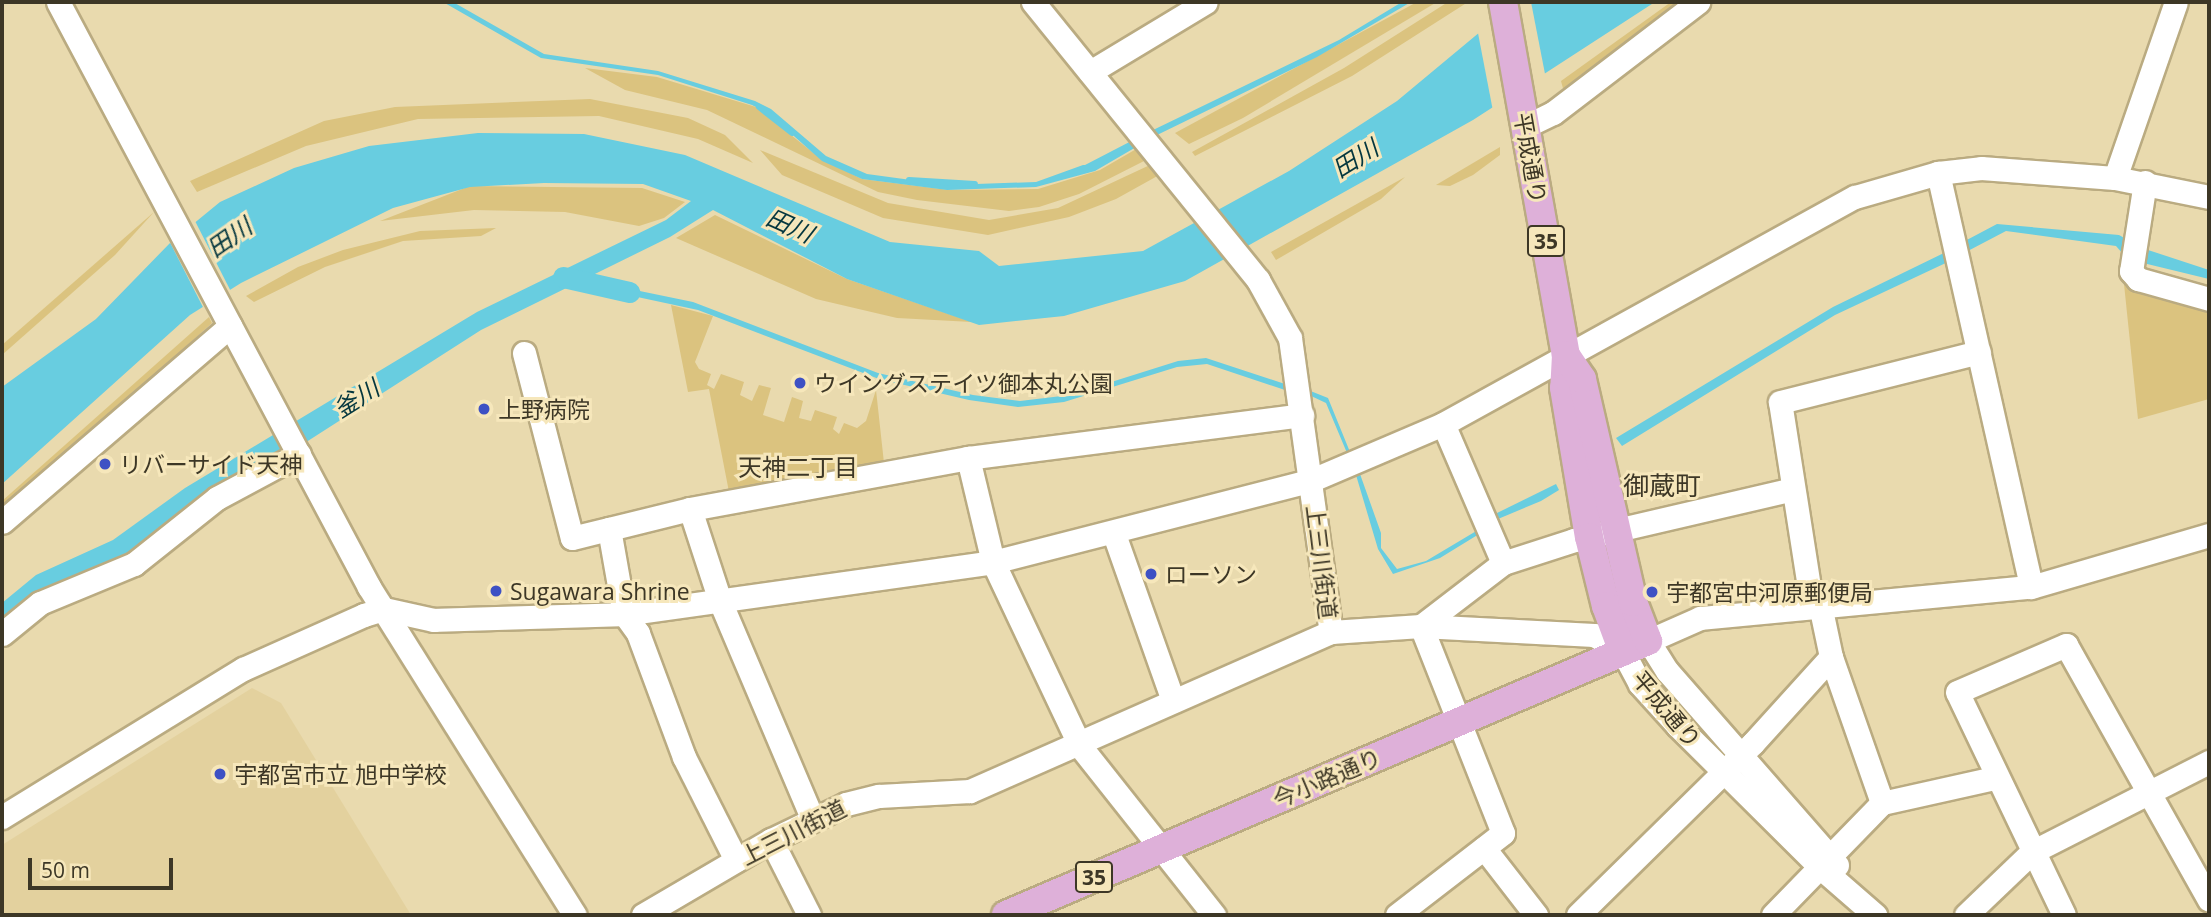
<!DOCTYPE html>
<meta charset="utf-8">
<style>
body{margin:0}
#map{position:relative;width:2211px;height:917px;overflow:hidden;background:#e9daae;font-family:"Open Sans","Noto Sans JP",sans-serif}
div>[style]{position:absolute}
.built>*{inset:0;background:#e3d19e}
.green>*{inset:0;background:#dbc37f}
.water>*{inset:0;background:#68cde0}
.pier>*{inset:0;background:#e9daae;transform-origin:0 0}
.stream>*{height:6px;margin:-3px;padding:0 3px;transform-origin:3px;border-radius:3px;background:#68cde0}
.canal>*{height:21px;margin:-10.5px;padding:0 10.5px;transform-origin:10.5px;border-radius:10.5px;background:#68cde0}
.roads{filter:drop-shadow(2px 0 #baab81) drop-shadow(-2px 0 #baab81) drop-shadow(0 2px #baab81) drop-shadow(0 -2px #baab81)}
.minor>*{height:23px;margin:-11.5px;padding:0 11.5px;transform-origin:11.5px;border-radius:11.5px;background:#fff}
.major>*{height:28px;margin:-14px;padding:0 14px;transform-origin:14px;border-radius:14px;background:#deb0d9}
.dots>*{width:19px;height:19px;translate:-50% -50%;box-sizing:border-box;border:4px solid #f6e7bb;border-radius:50%}
span{translate:-50% -50%;white-space:nowrap;text-align:center;line-height:1.15;-webkit-text-stroke:6px #f6e7bb;paint-order:stroke}
.shield-label span{padding:2px 5px;background:#f6e7bb;border:2px solid;border-radius:5px;-webkit-text-stroke-width:0}
.shield-label{font-size:21px;color:#3d3726;font-weight:700}
.street-label{font-size:23px;color:#3d3726}
.poi-label{font-size:23px;color:#3d3726}
.left{translate:0 -50%;text-align:left}
.water-label{font-size:24px;color:#04373f;font-style:italic}
.neighbourhood-label{font-size:24px;color:#3d3726}
.quarter-label{font-size:26px;color:#3d3726}
.frame{position:absolute;inset:0;border:4px solid #3d3726;pointer-events:none}
.scale{position:absolute;left:28px;top:858px;width:145px;height:32px;box-sizing:border-box;border:4px solid #3d3726;border-top:0;padding-left:9px;font-size:21px;line-height:24px;white-space:nowrap;color:#3d3726;-webkit-text-stroke:5px #f6e7bb;paint-order:stroke}
</style>
<div id="map">
<div class="built">
<i style="clip-path:polygon(252px 688px,281px 703px,411px 915px,2px 915px,2px 845px)"></i>
</div>
<div class="green">
<i style="clip-path:polygon(1417px 2px,1437px 2px,1243px 118px,1189px 144px,1175px 133px)"></i>
<i style="clip-path:polygon(1448px 2px,1468px 2px,1352px 76px,1195px 156px,1192px 152px,1344px 68px)"></i>
<i style="clip-path:polygon(1671px 2px,1687px 2px,1564px 92px,1561px 81px)"></i>
<i style="clip-path:polygon(585px 68px,657px 77px,756px 107px,821px 159px,862px 179px,949px 190px,1038px 189px,1100px 170px,1138px 148px,1146px 160px,1079px 194px,1039px 207px,1009px 211px,917px 200px,878px 192px,707px 110px,625px 90px)"></i>
<i style="clip-path:polygon(590px 99px,688px 118px,725px 135px,753px 163px,698px 139px,599px 116px,418px 119px,306px 146px,197px 192px,190px 181px,324px 121px,395px 107px)"></i>
<i style="clip-path:polygon(1500px 147px,1500px 155px,1473px 175px,1450px 186px,1436px 185px)"></i>
<i style="clip-path:polygon(760px 150px,888px 203px,989px 220px,1058px 208px,1152px 164px,1161px 174px,1116px 199px,1069px 217px,988px 235px,883px 218px,782px 175px)"></i>
<i style="clip-path:polygon(1405px 177px,1381px 199px,1276px 260px,1271px 252px)"></i>
<i style="clip-path:polygon(470px 186px,642px 188px,685px 202px,664px 218px,639px 226px,565px 212px,474px 210px,380px 221px)"></i>
<i style="clip-path:polygon(154px 212px,115px 255px,2px 355px,2px 345px)"></i>
<i style="clip-path:polygon(715px 215px,847px 279px,972px 322px,897px 318px,816px 299px,676px 238px)"></i>
<i style="clip-path:polygon(496px 228px,481px 236px,403px 241px,325px 267px,254px 302px,246px 296px,298px 267px,343px 250px,420px 231px)"></i>
<i style="clip-path:polygon(2124px 284px,2209px 307px,2209px 399px,2138px 419px)"></i>
<i style="clip-path:polygon(671px 305px,713px 316px,695px 362px,699px 369px,711px 374px,707px 385px,714px 389px,721px 374px,744px 382px,740px 395px,752px 401px,759px 385px,771px 388px,763px 415px,784px 422px,792px 397px,803px 401px,799px 418px,811px 421px,815px 410px,837px 417px,833px 429px,839px 434px,844px 423px,857px 428px,866px 421px,876px 390px,884px 463px,729px 492px,709px 389px,688px 392px)"></i>
<i style="clip-path:polygon(209px 317px,212px 323px,2px 514px,2px 501px)"></i>
</div>
<div class="water">
<i style="clip-path:polygon(443px 2px,453px 2px,544px 54px,658px 71px,755px 101px,771px 109px,826px 156px,867px 174px,948px 185px,1036px 182px,1083px 165px,1097px 165px,1151px 131px,1339px 40px,1402px 2px,1411px 2px,1317px 57px,1155px 136px,1095px 171px,1036px 187px,947px 190px,862px 179px,822px 161px,768px 113px,752px 105px,658px 75px,541px 58px)"></i>
<i style="clip-path:polygon(1516px 2px,1655px 2px,1473px 120px,1185px 281px,1064px 316px,979px 325px,847px 279px,713px 210px,670px 237px,481px 330px,130px 555px,2px 624px,2px 603px,36px 575px,113px 540px,185px 488px,477px 312px,666px 220px,691px 201px,643px 184px,544px 183px,470px 187px,393px 208px,241px 283px,190px 315px,2px 484px,2px 387px,96px 319px,170px 243px,220px 202px,294px 168px,369px 146px,478px 133px,584px 134px,685px 155px,890px 242px,979px 251px,999px 266px,1143px 251px,1289px 171px,1397px 101px)"></i>
<i style="clip-path:polygon(1997px 224px,2119px 235px,2126px 239px,2123px 254px,2116px 246px,2006px 231px,1964px 253px,1963px 242px)"></i>
<i style="clip-path:polygon(2142px 248px,2209px 270px,2209px 279px,2139px 262px)"></i>
<i style="clip-path:polygon(1948px 251px,1950px 261px,1835px 315px,1622px 446px,1616px 438px,1833px 307px)"></i>
<i style="clip-path:polygon(601px 283px,693px 302px,878px 373px,973px 395px,1020px 401px,1070px 395px,1178px 361px,1206px 358px,1288px 385px,1288px 391px,1207px 364px,1177px 367px,1064px 402px,1018px 407px,969px 400px,879px 379px,698px 310px,600px 289px)"></i>
<i style="clip-path:polygon(1308px 390px,1328px 398px,1350px 452px,1347px 453px,1326px 403px,1309px 395px)"></i>
<i style="clip-path:polygon(1360px 474px,1381px 533px,1381px 548px,1397px 569px,1426px 561px,1483px 527px,1484px 531px,1440px 558px,1393px 574px,1378px 549px,1356px 475px)"></i>
<i style="clip-path:polygon(1556px 484px,1559px 490px,1541px 501px,1498px 519px,1495px 514px)"></i>
</div>
<div class="pier">
<i style="clip-path:polygon(1510px 2px,1531px 2px,1546px 79px,1493px 111px,1477px 28px)"></i>
<i style="left:194px;top:219px;width:83px;height:32px;rotate:63deg"></i>
</div>
<div class="stream">
<i style="left:759px;top:107px;width:42px;rotate:38.2deg"></i>
<i style="left:1084px;top:169px;width:56px;rotate:-27.5deg"></i>
<i style="left:909px;top:180px;width:66px;rotate:3.5deg"></i>
</div>
<div class="canal">
<i style="left:563px;top:277px;width:68px;rotate:12.8deg"></i>
</div>
<div class="roads">
<div class="minor">
<i style="left:58px;top:2px;width:663px;rotate:62deg"></i>
<i style="left:369px;top:587px;width:387px;rotate:57.9deg"></i>
<i style="left:1033px;top:2px;width:358px;rotate:51deg"></i>
<i style="left:1258px;top:280px;width:66px;rotate:61.1deg"></i>
<i style="left:1290px;top:338px;width:297px;rotate:82.1deg"></i>
<i style="left:1090px;top:72px;width:135px;rotate:-31.1deg"></i>
<i style="left:1526px;top:126px;width:30px;rotate:-26deg"></i>
<i style="left:1553px;top:113px;width:183px;rotate:-37.4deg"></i>
<i style="left:1938px;top:173px;width:424px;rotate:77.3deg"></i>
<i style="left:2115px;top:178px;width:186px;rotate:-70.9deg"></i>
<i style="left:2145px;top:182px;width:90px;rotate:98.9deg"></i>
<i style="left:2131px;top:271px;width:11px;rotate:49deg"></i>
<i style="left:2138px;top:279px;width:74px;rotate:15.7deg"></i>
<i style="left:524px;top:353px;width:191px;rotate:75.5deg"></i>
<i style="left:572px;top:538px;width:38px;rotate:-14deg"></i>
<i style="left:968px;top:458px;width:107px;rotate:76.5deg"></i>
<i style="left:993px;top:562px;width:204px;rotate:64.7deg"></i>
<i style="left:1080px;top:746px;width:216px;rotate:51.6deg"></i>
<i style="left:690px;top:509px;width:283px;rotate:-10.4deg"></i>
<i style="left:968px;top:458px;width:337px;rotate:-7.3deg"></i>
<i style="left:2px;top:522px;width:301px;rotate:-40.7deg"></i>
<i style="left:1114px;top:534px;width:177px;rotate:70.5deg"></i>
<i style="left:1503px;top:563px;width:75px;rotate:-17.9deg"></i>
<i style="left:1574px;top:540px;width:225px;rotate:-13.1deg"></i>
<i style="left:1812px;top:606px;width:206px;rotate:-98.9deg"></i>
<i style="left:1780px;top:402px;width:205px;rotate:-14.1deg"></i>
<i style="left:2px;top:634px;width:49px;rotate:-39.2deg"></i>
<i style="left:40px;top:603px;width:102px;rotate:-22.5deg"></i>
<i style="left:134px;top:564px;width:106px;rotate:-38.5deg"></i>
<i style="left:217px;top:498px;width:93px;rotate:-28.2deg"></i>
<i style="left:1831px;top:657px;width:155px;rotate:70.7deg"></i>
<i style="left:1882px;top:803px;width:115px;rotate:-12.6deg"></i>
<i style="left:2px;top:817px;width:283px;rotate:-31.6deg"></i>
<i style="left:243px;top:669px;width:133px;rotate:-24.1deg"></i>
<i style="left:364px;top:615px;width:21px;rotate:-17deg"></i>
<i style="left:384px;top:609px;width:51px;rotate:12.4deg"></i>
<i style="left:434px;top:620px;width:190px;rotate:-1.8deg"></i>
<i style="left:624px;top:614px;width:373px;rotate:-8deg"></i>
<i style="left:993px;top:562px;width:329px;rotate:-14.4deg"></i>
<i style="left:1312px;top:480px;width:142px;rotate:-23.1deg"></i>
<i style="left:1443px;top:424px;width:470px;rotate:-28.9deg"></i>
<i style="left:1855px;top:197px;width:86px;rotate:-16.1deg"></i>
<i style="left:1938px;top:173px;width:43px;rotate:-6.6deg"></i>
<i style="left:1981px;top:168px;width:134px;rotate:4.3deg"></i>
<i style="left:2115px;top:178px;width:96px;rotate:11.4deg"></i>
<i style="left:771px;top:840px;width:84px;rotate:63.1deg"></i>
<i style="left:1484px;top:848px;width:85px;rotate:52.2deg"></i>
<i style="left:736px;top:860px;width:115px;rotate:-116.8deg"></i>
<i style="left:684px;top:757px;width:132px;rotate:-110.4deg"></i>
<i style="left:638px;top:633px;width:24px;rotate:-126deg"></i>
<i style="left:624px;top:614px;width:86px;rotate:-100deg"></i>
<i style="left:609px;top:529px;width:83px;rotate:-13.9deg"></i>
<i style="left:690px;top:509px;width:97px;rotate:71.9deg"></i>
<i style="left:720px;top:601px;width:236px;rotate:67deg"></i>
<i style="left:1837px;top:865px;width:258px;rotate:-131.2deg"></i>
<i style="left:1667px;top:671px;width:36px;rotate:-122deg"></i>
<i style="left:1648px;top:641px;width:57px;rotate:-23.9deg"></i>
<i style="left:1700px;top:618px;width:332px;rotate:-5.4deg"></i>
<i style="left:2031px;top:587px;width:185px;rotate:-16.3deg"></i>
<i style="left:643px;top:915px;width:148px;rotate:-30.4deg"></i>
<i style="left:771px;top:840px;width:83px;rotate:-25.6deg"></i>
<i style="left:846px;top:804px;width:34px;rotate:-14deg"></i>
<i style="left:879px;top:796px;width:91px;rotate:-3.1deg"></i>
<i style="left:970px;top:791px;width:394px;rotate:-23.8deg"></i>
<i style="left:1331px;top:632px;width:90px;rotate:-3.8deg"></i>
<i style="left:1421px;top:626px;width:173px;rotate:3deg"></i>
<i style="left:1594px;top:635px;width:34px;rotate:30deg"></i>
<i style="left:1623px;top:652px;width:36px;rotate:62deg"></i>
<i style="left:1640px;top:684px;width:55px;rotate:47.9deg"></i>
<i style="left:1677px;top:725px;width:203px;rotate:44.8deg"></i>
<i style="left:1821px;top:868px;width:72px;rotate:41deg"></i>
<i style="left:1397px;top:915px;width:134px;rotate:-37.7deg"></i>
<i style="left:1503px;top:833px;width:223px;rotate:-111.6deg"></i>
<i style="left:1421px;top:626px;width:103px;rotate:-37.5deg"></i>
<i style="left:1503px;top:563px;width:151px;rotate:-113.3deg"></i>
<i style="left:1578px;top:915px;width:245px;rotate:-44.5deg"></i>
<i style="left:1753px;top:743px;width:116px;rotate:-47.8deg"></i>
<i style="left:1831px;top:657px;width:53px;rotate:-101.9deg"></i>
<i style="left:1773px;top:915px;width:156px;rotate:-45.8deg"></i>
<i style="left:1966px;top:915px;width:91px;rotate:-43.7deg"></i>
<i style="left:2032px;top:852px;width:199px;rotate:-27deg"></i>
<i style="left:2064px;top:915px;width:247px;rotate:-115.6deg"></i>
<i style="left:1957px;top:692px;width:119px;rotate:-23.3deg"></i>
<i style="left:2066px;top:645px;width:292px;rotate:60.7deg"></i>
</div>
<div class="major">
<i style="left:1503px;top:2px;width:359px;rotate:79.9deg"></i>
<i style="left:1566px;top:355px;width:33px;rotate:93deg"></i>
<i style="left:1564px;top:388px;width:151px;rotate:80.5deg"></i>
<i style="left:1589px;top:537px;width:71px;rotate:76.2deg"></i>
<i style="left:1606px;top:606px;width:49px;rotate:69.7deg"></i>
<i style="left:1006px;top:915px;width:698px;rotate:-23.11deg"></i>
<i style="left:1648px;top:641px;width:42px;rotate:-111deg"></i>
<i style="left:1633px;top:602px;width:229px;rotate:-102.9deg"></i>
<i style="left:1582px;top:379px;width:29px;rotate:-124deg"></i>
</div>
</div>
<div class="dots">
<i style="left:800px;top:383px;background:#3e51c4"></i>
<i style="left:484px;top:409px;background:#3e51c4"></i>
<i style="left:105px;top:464px;background:#3e51c4"></i>
<i style="left:1151px;top:574px;background:#3e51c4"></i>
<i style="left:496px;top:591px;background:#3e51c4"></i>
<i style="left:1652px;top:592px;background:#3e51c4"></i>
<i style="left:220px;top:774px;background:#3e51c4"></i>
</div>
<div class="shield-label">
<span style="left:1546px;top:241px">35</span>
<span style="left:1094px;top:877px">35</span>
</div>
<div class="street-label">
<span style="left:1531px;top:158px;rotate:80deg">平成通り</span>
<span style="left:1322px;top:562px;rotate:83deg">上三川街道</span>
<span style="left:1667px;top:709px;rotate:50deg">平成通り</span>
<span style="left:1327px;top:778px;rotate:-23deg">今小路通り</span>
<span style="left:793px;top:832px;rotate:-27deg">上三川街道</span>
</div>
<div class="poi-label">
<span class="left" style="left:814px;top:383px">ウイングステイツ御本丸公園</span>
<span class="left" style="left:498px;top:409px">上野病院</span>
<span class="left" style="left:119px;top:464px">リバーサイド天神</span>
<span class="left" style="left:1165px;top:574px">ローソン</span>
<span class="left" style="left:510px;top:591px">Sugawara Shrine</span>
<span class="left" style="left:1666px;top:592px">宇都宮中河原郵便局</span>
<span class="left" style="left:234px;top:774px">宇都宮市立 旭中学校</span>
</div>
<div class="water-label">
<span style="left:1355px;top:158px;rotate:-32deg">田川</span>
<span style="left:790px;top:225px;rotate:24deg">田川</span>
<span style="left:229px;top:237px;rotate:-35deg">田川</span>
<span style="left:356px;top:398px;rotate:-32deg">釜川</span>
</div>
<div class="neighbourhood-label">
<span style="left:798px;top:467px">天神二丁目</span>
</div>
<div class="quarter-label">
<span style="left:1662px;top:486px">御蔵町</span>
</div>
<div class="frame"></div>
<div class="scale">50 m</div>
</div>
